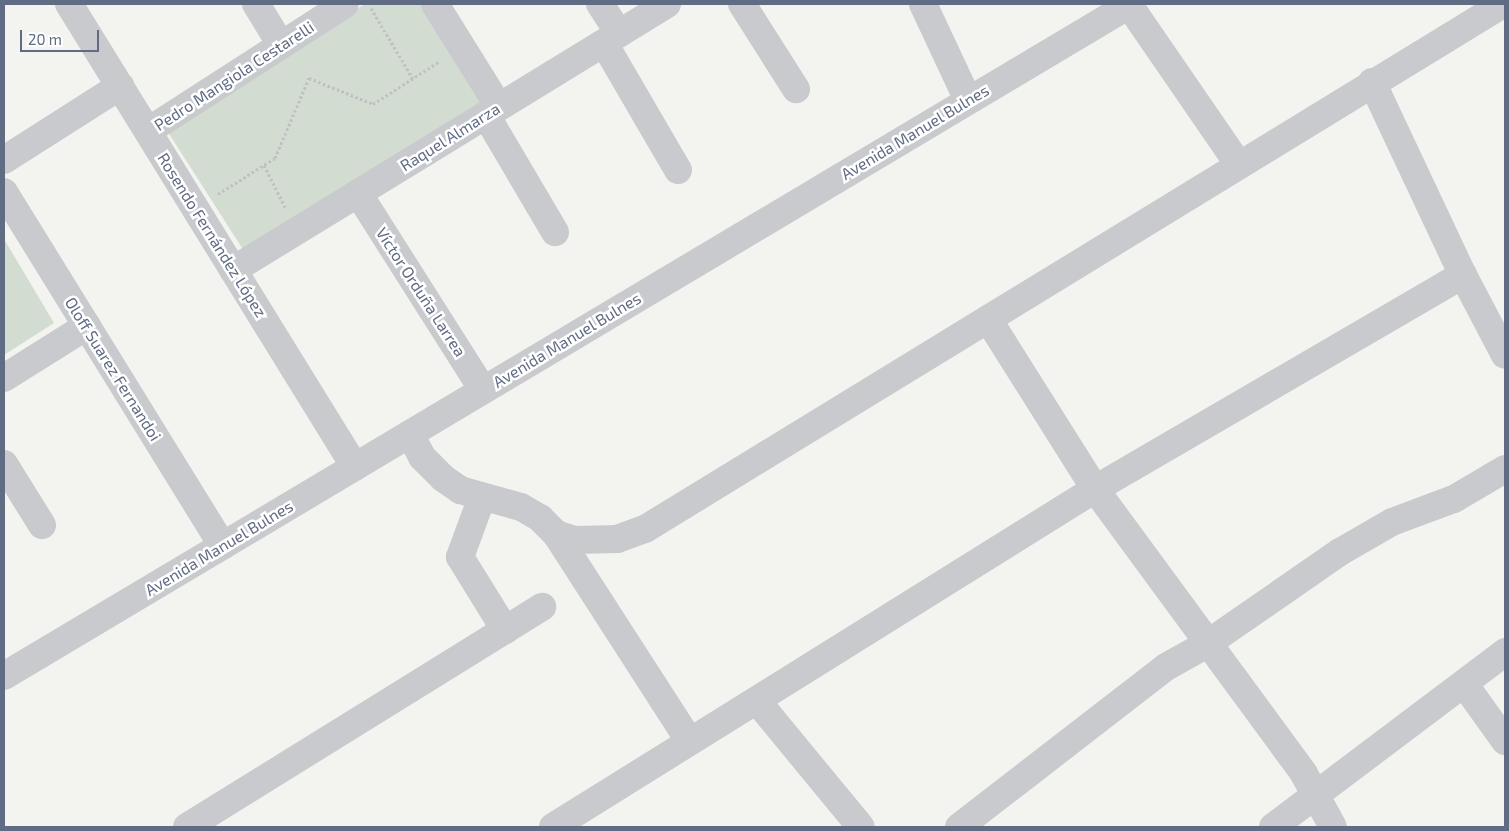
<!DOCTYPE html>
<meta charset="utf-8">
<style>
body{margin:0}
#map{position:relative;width:1509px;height:831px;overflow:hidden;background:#f3f4ef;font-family:"Exo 2",sans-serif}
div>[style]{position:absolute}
.green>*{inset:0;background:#d2dcd0}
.path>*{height:3px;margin-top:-1.5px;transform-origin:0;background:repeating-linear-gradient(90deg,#bec0c2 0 2.5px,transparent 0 5px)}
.minor>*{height:28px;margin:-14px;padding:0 14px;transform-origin:14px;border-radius:14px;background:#c8cace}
.tertiary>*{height:28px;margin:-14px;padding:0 14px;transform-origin:14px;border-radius:14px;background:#c8cace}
span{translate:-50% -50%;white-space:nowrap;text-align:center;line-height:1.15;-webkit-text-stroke:5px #fff;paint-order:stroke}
.street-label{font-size:16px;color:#606b84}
.frame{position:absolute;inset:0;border:5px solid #606b84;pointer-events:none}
.scale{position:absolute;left:20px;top:30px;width:79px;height:22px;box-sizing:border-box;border:2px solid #606b84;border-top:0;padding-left:6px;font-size:15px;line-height:18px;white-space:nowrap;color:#606b84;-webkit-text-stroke:4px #fff;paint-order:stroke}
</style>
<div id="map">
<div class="green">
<i style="clip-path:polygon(365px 4px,423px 4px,482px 103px,244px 251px,166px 129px)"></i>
<i style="clip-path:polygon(4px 239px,54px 323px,4px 355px)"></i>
</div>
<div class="path">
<i style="left:371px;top:8px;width:82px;rotate:59.4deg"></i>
<i style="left:264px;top:165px;width:47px;rotate:63.4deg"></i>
<i style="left:218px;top:194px;width:67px;rotate:-32.3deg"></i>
<i style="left:275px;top:158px;width:87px;rotate:-67deg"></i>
<i style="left:309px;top:78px;width:69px;rotate:22.1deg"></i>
<i style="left:373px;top:104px;width:80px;rotate:-32.7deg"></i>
</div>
<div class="minor">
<i style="left:69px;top:4px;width:544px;rotate:58.3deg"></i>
<i style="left:256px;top:4px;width:48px;rotate:58.6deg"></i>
<i style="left:435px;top:4px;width:121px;rotate:58.1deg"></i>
<i style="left:600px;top:4px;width:35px;rotate:57deg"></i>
<i style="left:742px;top:4px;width:101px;rotate:57.6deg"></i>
<i style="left:923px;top:4px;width:106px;rotate:64.9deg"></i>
<i style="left:1129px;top:5px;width:194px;rotate:55.5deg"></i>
<i style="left:604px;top:43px;width:147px;rotate:59.8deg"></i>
<i style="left:1372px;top:82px;width:213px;rotate:64.8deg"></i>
<i style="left:1463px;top:275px;width:90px;rotate:62.3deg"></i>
<i style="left:486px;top:115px;width:136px;rotate:59.5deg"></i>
<i style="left:148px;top:131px;width:234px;rotate:-32.8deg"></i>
<i style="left:4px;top:160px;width:138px;rotate:-32.5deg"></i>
<i style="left:4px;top:192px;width:416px;rotate:58.3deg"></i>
<i style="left:358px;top:193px;width:233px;rotate:57.6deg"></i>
<i style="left:233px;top:270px;width:509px;rotate:-31.5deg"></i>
<i style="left:988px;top:319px;width:201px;rotate:57.8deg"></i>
<i style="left:1095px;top:489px;width:353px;rotate:53.7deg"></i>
<i style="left:1304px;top:774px;width:60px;rotate:61.3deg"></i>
<i style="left:4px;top:378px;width:98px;rotate:-32.1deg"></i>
<i style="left:410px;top:434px;width:26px;rotate:62deg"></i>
<i style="left:422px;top:457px;width:30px;rotate:45deg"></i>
<i style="left:443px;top:478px;width:21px;rotate:35deg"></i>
<i style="left:460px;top:490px;width:63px;rotate:15.6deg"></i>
<i style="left:521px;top:507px;width:22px;rotate:30deg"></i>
<i style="left:540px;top:518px;width:23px;rotate:45deg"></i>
<i style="left:556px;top:534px;width:20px;rotate:18deg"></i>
<i style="left:575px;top:540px;width:42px;rotate:-1.4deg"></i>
<i style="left:617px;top:539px;width:30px;rotate:-20deg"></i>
<i style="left:645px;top:529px;width:1006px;rotate:-31.46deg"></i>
<i style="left:4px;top:464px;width:72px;rotate:58.1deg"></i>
<i style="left:482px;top:497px;width:64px;rotate:110.1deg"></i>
<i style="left:460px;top:557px;width:86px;rotate:58.3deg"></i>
<i style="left:556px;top:534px;width:245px;rotate:57.2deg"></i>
<i style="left:1465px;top:685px;width:69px;rotate:54.5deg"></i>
<i style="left:757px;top:701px;width:163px;rotate:50.5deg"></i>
<i style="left:187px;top:827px;width:418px;rotate:-31.8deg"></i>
<i style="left:553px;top:827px;width:639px;rotate:-31.95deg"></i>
<i style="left:1095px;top:489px;width:426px;rotate:-30.2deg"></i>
<i style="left:959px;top:827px;width:262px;rotate:-37.7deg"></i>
<i style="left:1166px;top:667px;width:47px;rotate:-29.3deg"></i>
<i style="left:1207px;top:644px;width:162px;rotate:-34.7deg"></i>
<i style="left:1340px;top:552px;width:60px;rotate:-30deg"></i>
<i style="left:1392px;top:522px;width:66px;rotate:-20.4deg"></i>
<i style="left:1454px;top:499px;width:59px;rotate:-30.5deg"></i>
<i style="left:1273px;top:827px;width:291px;rotate:-37deg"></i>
</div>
<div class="tertiary">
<i style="left:4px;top:676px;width:1312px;rotate:-30.81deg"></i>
</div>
<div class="street-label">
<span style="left:234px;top:76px;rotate:-33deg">Pedro Mangiola Cestarelli</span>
<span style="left:915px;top:132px;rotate:-31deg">Avenida Manuel Bulnes</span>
<span style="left:450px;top:137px;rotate:-32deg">Raquel Almarza</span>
<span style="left:212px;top:235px;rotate:58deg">Rosendo Fernández López</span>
<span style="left:421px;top:292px;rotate:57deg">Víctor Orduña Larrea</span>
<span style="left:567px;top:340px;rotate:-31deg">Avenida Manuel Bulnes</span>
<span style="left:113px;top:369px;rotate:58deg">Oloff Suarez Fernandoi</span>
<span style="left:219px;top:548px;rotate:-31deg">Avenida Manuel Bulnes</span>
</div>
<div class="frame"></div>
<div class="scale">20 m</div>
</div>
